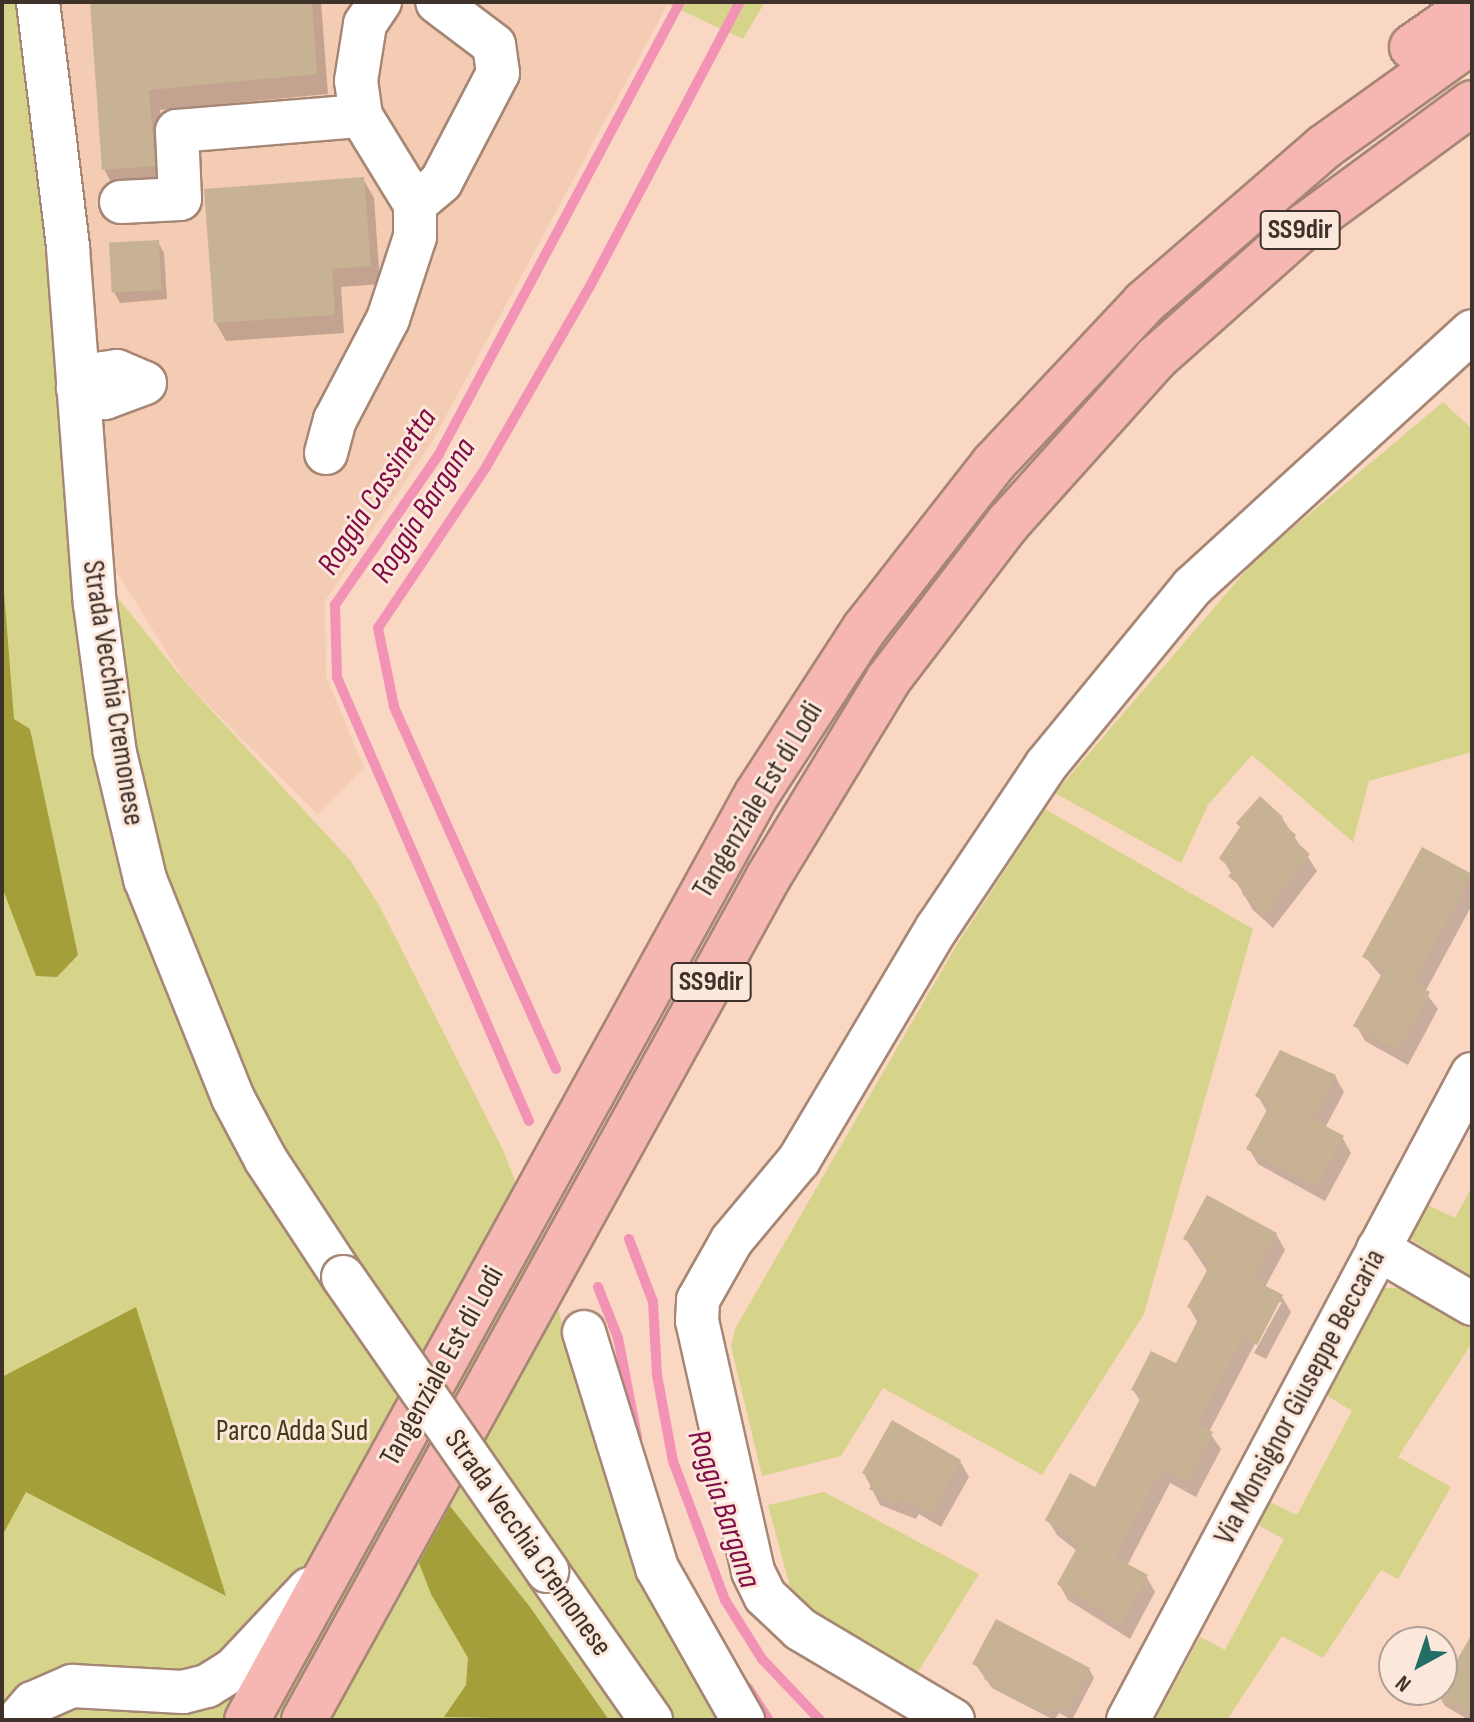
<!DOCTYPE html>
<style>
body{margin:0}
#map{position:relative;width:1474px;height:1722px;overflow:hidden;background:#fad7c3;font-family:"Sofia Sans Condensed",sans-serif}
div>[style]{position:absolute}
.built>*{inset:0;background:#f4cbb3}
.green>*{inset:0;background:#d6d38a}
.forest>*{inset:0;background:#a59f3b}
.shadow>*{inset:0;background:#0003}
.stream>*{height:10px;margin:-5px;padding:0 5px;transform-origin:5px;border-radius:5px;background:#f293b6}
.building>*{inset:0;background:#c7b394;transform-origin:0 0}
.roads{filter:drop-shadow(2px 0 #a68674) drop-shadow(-2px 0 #a68674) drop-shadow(0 2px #a68674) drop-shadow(0 -2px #a68674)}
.minor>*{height:42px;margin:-21px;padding:0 21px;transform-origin:21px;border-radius:21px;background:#fff}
.highway>*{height:44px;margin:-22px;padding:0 22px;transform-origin:22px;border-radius:22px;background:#f6b7b2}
.bridges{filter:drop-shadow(2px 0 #a68674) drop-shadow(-2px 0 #a68674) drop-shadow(0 2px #a68674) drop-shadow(0 -2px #a68674)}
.minor-bridge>*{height:42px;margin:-21px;padding:0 21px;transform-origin:21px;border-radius:21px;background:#fff}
span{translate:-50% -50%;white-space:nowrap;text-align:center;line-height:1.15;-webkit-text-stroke:6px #fce7db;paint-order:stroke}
.shield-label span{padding:2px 6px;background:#fce7db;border:2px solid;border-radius:6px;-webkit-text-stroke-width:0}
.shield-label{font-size:28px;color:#3f322a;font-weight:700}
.street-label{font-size:30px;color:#3f322a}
.park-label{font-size:30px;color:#3f3d13}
.water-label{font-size:32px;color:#800f48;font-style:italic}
.frame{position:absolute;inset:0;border:4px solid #3f322a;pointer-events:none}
.north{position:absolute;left:1378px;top:1626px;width:80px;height:80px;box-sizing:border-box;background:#fce7db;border:2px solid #b09f94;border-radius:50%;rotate:220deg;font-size:22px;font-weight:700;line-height:32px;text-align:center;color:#3f322a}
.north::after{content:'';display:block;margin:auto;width:28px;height:36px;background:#246e68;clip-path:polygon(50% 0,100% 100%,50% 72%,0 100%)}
</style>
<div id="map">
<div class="built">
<i style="clip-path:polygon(23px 2px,669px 2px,432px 442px,325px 601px,326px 676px,364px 768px,317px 814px,187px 684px,68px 495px)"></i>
</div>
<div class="green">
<i style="clip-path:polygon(2px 2px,23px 2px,90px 548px,118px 598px,187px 684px,350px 860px,379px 905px,503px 1150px,542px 1249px,588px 1420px,638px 1565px,724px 1720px,2px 1720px)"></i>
<i style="clip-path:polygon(663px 2px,765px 2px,743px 39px)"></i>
<i style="clip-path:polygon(1443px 402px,1472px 429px,1472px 752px,1369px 781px,1353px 842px,1252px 755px,1208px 805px,1181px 863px,1055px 793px,1256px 559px)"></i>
<i style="clip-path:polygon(1045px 809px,1253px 929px,1144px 1314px,1042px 1475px,883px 1388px,841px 1456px,762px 1476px,731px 1346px,735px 1329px,956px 946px)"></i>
<i style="clip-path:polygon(1472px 1187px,1472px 1278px,1409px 1238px,1426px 1204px,1455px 1218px)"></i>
<i style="clip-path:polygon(1384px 1288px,1401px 1288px,1472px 1328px,1472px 1343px,1398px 1457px,1451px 1487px,1398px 1579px,1381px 1570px,1323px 1658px,1282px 1636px,1227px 1720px,1155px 1720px,1200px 1637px,1225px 1650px,1284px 1539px,1258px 1525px,1270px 1502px,1297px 1515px,1352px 1411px,1326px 1395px)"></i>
<i style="clip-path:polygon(824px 1492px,979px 1574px,916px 1675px,817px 1618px,790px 1587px,768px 1505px)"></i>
</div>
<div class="forest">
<i style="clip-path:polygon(2px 566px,14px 719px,30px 729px,78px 955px,57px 977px,36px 976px,2px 887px)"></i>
<i style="clip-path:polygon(136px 1307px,226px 1596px,26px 1492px,2px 1536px,2px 1377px)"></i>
<i style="clip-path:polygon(450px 1506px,530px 1607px,609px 1720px,444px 1717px,466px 1685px,468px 1658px,431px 1594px,419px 1563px)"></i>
</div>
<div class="shadow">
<i style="clip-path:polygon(92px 2px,321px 2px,328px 94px,160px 110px,165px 186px,115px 190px,104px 169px)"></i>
<i style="clip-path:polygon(363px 179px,374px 198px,380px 284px,341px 287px,344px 333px,226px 341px,216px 323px)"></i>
<i style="clip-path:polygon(158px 242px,164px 253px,167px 299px,120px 303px,114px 292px)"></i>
<i style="clip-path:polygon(1282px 818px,1317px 871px,1273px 928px,1253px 910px,1222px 858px)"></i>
<i style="clip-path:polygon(1471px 875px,1472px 905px,1425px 992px,1438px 1009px,1408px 1065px,1365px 1041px,1356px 1025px,1382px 977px,1365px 957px)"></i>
<i style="clip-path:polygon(1335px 1076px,1344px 1092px,1325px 1128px,1342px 1137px,1351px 1153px,1325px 1201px,1258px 1164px,1249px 1149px,1267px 1112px,1258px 1096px)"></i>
<i style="clip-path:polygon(1276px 1234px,1285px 1250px,1265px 1287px,1282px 1297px,1291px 1312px,1266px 1359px,1254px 1353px,1282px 1302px,1277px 1302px,1250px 1353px,1209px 1432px,1221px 1449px,1196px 1497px,1170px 1483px,1127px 1566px,1146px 1576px,1155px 1592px,1130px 1639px,1068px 1600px,1059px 1584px,1077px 1551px,1057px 1535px,1048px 1520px,1096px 1489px,1141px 1402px,1133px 1390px,1177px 1366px,1198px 1323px,1189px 1307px,1208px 1272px,1186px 1239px)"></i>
<i style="clip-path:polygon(960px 1461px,969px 1477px,941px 1527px,919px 1514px,916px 1519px,880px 1505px,864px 1473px)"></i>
<i style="clip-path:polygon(1472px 1652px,1472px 1720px,1469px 1720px,1445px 1706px,1439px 1696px)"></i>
<i style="clip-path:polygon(975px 1664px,1089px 1669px,1094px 1678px,1072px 1720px,1059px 1713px,1054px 1720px,992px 1688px)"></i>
</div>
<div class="stream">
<i style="left:556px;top:1069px;width:398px;rotate:-114.1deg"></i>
<i style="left:394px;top:706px;width:80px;rotate:-101.6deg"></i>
<i style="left:378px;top:628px;width:194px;rotate:-56.1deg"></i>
<i style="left:486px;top:467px;width:207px;rotate:-60.1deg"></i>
<i style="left:589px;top:288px;width:323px;rotate:-62.2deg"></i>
<i style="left:529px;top:1121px;width:484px;rotate:-113.4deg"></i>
<i style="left:337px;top:677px;width:72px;rotate:-91.6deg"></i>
<i style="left:335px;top:605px;width:183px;rotate:-55.4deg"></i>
<i style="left:439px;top:454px;width:512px;rotate:-61.93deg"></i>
<i style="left:629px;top:1239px;width:67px;rotate:69.1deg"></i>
<i style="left:653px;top:1302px;width:73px;rotate:86.9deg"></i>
<i style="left:657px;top:1375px;width:87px;rotate:79.5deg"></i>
<i style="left:673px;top:1461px;width:148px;rotate:69.5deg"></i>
<i style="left:725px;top:1600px;width:70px;rotate:57.9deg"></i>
<i style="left:762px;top:1659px;width:84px;rotate:46.4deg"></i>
<i style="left:598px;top:1287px;width:55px;rotate:68.6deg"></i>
<i style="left:618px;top:1338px;width:101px;rotate:79.1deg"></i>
<i style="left:748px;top:1688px;width:38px;rotate:57deg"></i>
</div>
<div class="building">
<i style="clip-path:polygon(90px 2px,312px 2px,317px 74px,149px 90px,155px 166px,102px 170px)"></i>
<i style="clip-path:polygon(364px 177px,371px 266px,332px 269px,335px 315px,214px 323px,204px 189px)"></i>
<i style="left:159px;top:240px;width:50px;height:50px;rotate:87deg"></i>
<i style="clip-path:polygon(1260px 796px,1283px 817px,1280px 821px,1296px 835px,1293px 839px,1310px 854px,1264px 914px,1242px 894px,1245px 890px,1228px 876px,1233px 871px,1219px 858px,1240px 827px,1236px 823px)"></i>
<i style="clip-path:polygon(1422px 847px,1472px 874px,1413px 983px,1430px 992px,1399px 1050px,1353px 1026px,1385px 968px,1362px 957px)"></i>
<i style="clip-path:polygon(1280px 1050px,1336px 1075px,1313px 1119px,1344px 1136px,1316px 1187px,1246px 1149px,1270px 1104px,1255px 1096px)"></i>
<i style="clip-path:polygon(1207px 1195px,1277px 1233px,1253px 1279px,1283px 1295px,1257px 1345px,1243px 1337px,1197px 1424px,1213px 1432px,1187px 1482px,1161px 1469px,1115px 1557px,1148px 1575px,1121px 1625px,1057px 1584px,1079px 1544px,1045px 1520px,1070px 1473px,1095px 1487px,1139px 1401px,1142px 1395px,1131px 1390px,1151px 1351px,1176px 1363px,1201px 1314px,1187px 1307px,1211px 1263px,1196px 1255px,1200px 1248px,1183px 1239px)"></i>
<i style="clip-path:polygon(892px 1420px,961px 1460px,931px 1513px,910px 1500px,908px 1505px,896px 1498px,893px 1503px,869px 1489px,874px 1480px,862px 1473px)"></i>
<i style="clip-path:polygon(996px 1619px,1090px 1668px,1067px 1712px,1054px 1706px,1050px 1713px,984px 1679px,988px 1672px,972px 1664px)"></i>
<i style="clip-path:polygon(1472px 1634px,1472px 1716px,1436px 1696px)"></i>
</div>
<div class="roads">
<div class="minor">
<i style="left:38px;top:2px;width:248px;rotate:83deg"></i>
<i style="left:68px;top:248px;width:357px;rotate:85.7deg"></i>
<i style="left:95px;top:604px;width:150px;rotate:82.4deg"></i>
<i style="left:115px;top:753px;width:130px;rotate:76.6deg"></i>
<i style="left:145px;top:879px;width:236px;rotate:68.1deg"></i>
<i style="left:233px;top:1098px;width:70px;rotate:62deg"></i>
<i style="left:266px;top:1160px;width:140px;rotate:56.7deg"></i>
<i style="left:121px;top:202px;width:59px;rotate:-2.9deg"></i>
<i style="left:180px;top:199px;width:68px;rotate:-92.5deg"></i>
<i style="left:177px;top:131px;width:185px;rotate:-4.7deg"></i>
<i style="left:415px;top:204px;width:34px;rotate:-40deg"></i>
<i style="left:441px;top:182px;width:123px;rotate:-62.4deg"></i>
<i style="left:498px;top:73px;width:28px;rotate:-98deg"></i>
<i style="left:494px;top:45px;width:71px;rotate:-143deg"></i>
<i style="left:117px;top:371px;width:30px;rotate:23deg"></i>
<i style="left:145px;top:383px;width:43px;rotate:159.4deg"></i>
<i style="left:105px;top:398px;width:29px;rotate:-160deg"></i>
<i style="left:78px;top:388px;width:29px;rotate:-31deg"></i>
<i style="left:103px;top:373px;width:14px;rotate:-8deg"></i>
<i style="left:326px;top:453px;width:34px;rotate:-75deg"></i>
<i style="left:335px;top:420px;width:114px;rotate:-62.3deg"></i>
<i style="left:388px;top:319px;width:86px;rotate:-71.8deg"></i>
<i style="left:415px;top:237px;width:33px;rotate:-90deg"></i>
<i style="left:415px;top:204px;width:103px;rotate:-121.5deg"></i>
<i style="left:361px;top:116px;width:35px;rotate:-98deg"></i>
<i style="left:356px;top:81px;width:58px;rotate:-81deg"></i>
<i style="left:365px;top:24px;width:27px;rotate:-56deg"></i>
<i style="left:1378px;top:1249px;width:109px;rotate:30.3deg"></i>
<i style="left:584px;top:1332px;width:247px;rotate:72.8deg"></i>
<i style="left:657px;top:1568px;width:175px;rotate:60.5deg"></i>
<i style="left:547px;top:1571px;width:182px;rotate:55.1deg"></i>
<i style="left:18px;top:1720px;width:23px;rotate:-49deg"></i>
<i style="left:33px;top:1703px;width:43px;rotate:-23.6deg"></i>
<i style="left:72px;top:1686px;width:111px;rotate:3.1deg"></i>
<i style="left:183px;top:1692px;width:25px;rotate:-14deg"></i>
<i style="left:207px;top:1686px;width:31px;rotate:-32deg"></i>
<i style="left:233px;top:1670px;width:111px;rotate:-46.8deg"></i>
<i style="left:953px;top:1720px;width:178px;rotate:-149.3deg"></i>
<i style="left:800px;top:1629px;width:48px;rotate:-136.7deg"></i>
<i style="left:765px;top:1596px;width:28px;rotate:-116deg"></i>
<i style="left:753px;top:1571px;width:256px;rotate:-102.6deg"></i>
<i style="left:697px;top:1321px;width:21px;rotate:-87deg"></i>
<i style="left:698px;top:1300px;width:69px;rotate:-60.5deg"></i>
<i style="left:732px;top:1240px;width:104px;rotate:-50.1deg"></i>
<i style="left:799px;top:1160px;width:270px;rotate:-59.3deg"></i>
<i style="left:937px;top:928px;width:196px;rotate:-56.2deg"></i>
<i style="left:1046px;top:765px;width:230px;rotate:-50.6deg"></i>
<i style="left:1192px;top:587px;width:379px;rotate:-42.4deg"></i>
<i style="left:1128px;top:1720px;width:732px;rotate:-61.96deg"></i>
</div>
<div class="highway">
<i style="left:1412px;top:47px;width:73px;rotate:-35deg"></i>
<i style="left:247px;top:1720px;width:1057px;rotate:-61.16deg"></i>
<i style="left:757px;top:794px;width:198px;rotate:-57deg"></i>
<i style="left:865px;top:628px;width:209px;rotate:-52deg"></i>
<i style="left:994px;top:463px;width:219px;rotate:-46.8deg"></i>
<i style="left:1144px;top:303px;width:238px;rotate:-40.9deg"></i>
<i style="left:1324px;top:147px;width:182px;rotate:-35.6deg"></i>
<i style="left:304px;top:1720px;width:964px;rotate:-61.15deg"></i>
<i style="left:769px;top:876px;width:229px;rotate:-58.7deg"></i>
<i style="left:888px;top:680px;width:199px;rotate:-52.6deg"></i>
<i style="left:1009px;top:522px;width:220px;rotate:-48.1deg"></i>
<i style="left:1156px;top:358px;width:200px;rotate:-41.6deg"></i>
<i style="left:1306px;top:225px;width:206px;rotate:-36.3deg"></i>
</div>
</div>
<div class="bridges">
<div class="minor-bridge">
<i style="left:343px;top:1277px;width:358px;rotate:55.2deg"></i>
</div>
</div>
<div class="shield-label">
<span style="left:1300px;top:230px">SS9dir</span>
<span style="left:711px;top:982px">SS9dir</span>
</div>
<div class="street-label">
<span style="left:113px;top:693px;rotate:81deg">Strada Vecchia Cremonese</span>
<span style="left:758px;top:800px;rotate:-59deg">Tangenziale Est di Lodi</span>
<span style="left:442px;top:1366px;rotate:-61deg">Tangenziale Est di Lodi</span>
<span style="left:1300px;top:1397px;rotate:-62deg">Via Monsignor Giuseppe Beccaria</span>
<span style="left:528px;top:1543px;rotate:55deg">Strada Vecchia Cremonese</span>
</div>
<div class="park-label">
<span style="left:292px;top:1431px">Parco Adda Sud</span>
</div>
<div class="water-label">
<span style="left:378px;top:492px;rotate:-57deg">Roggia Cassinetta</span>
<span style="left:424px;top:511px;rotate:-57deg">Roggia Bargana</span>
<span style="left:723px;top:1509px;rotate:71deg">Roggia Bargana</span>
</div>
<div class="frame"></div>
<div class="north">N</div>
</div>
